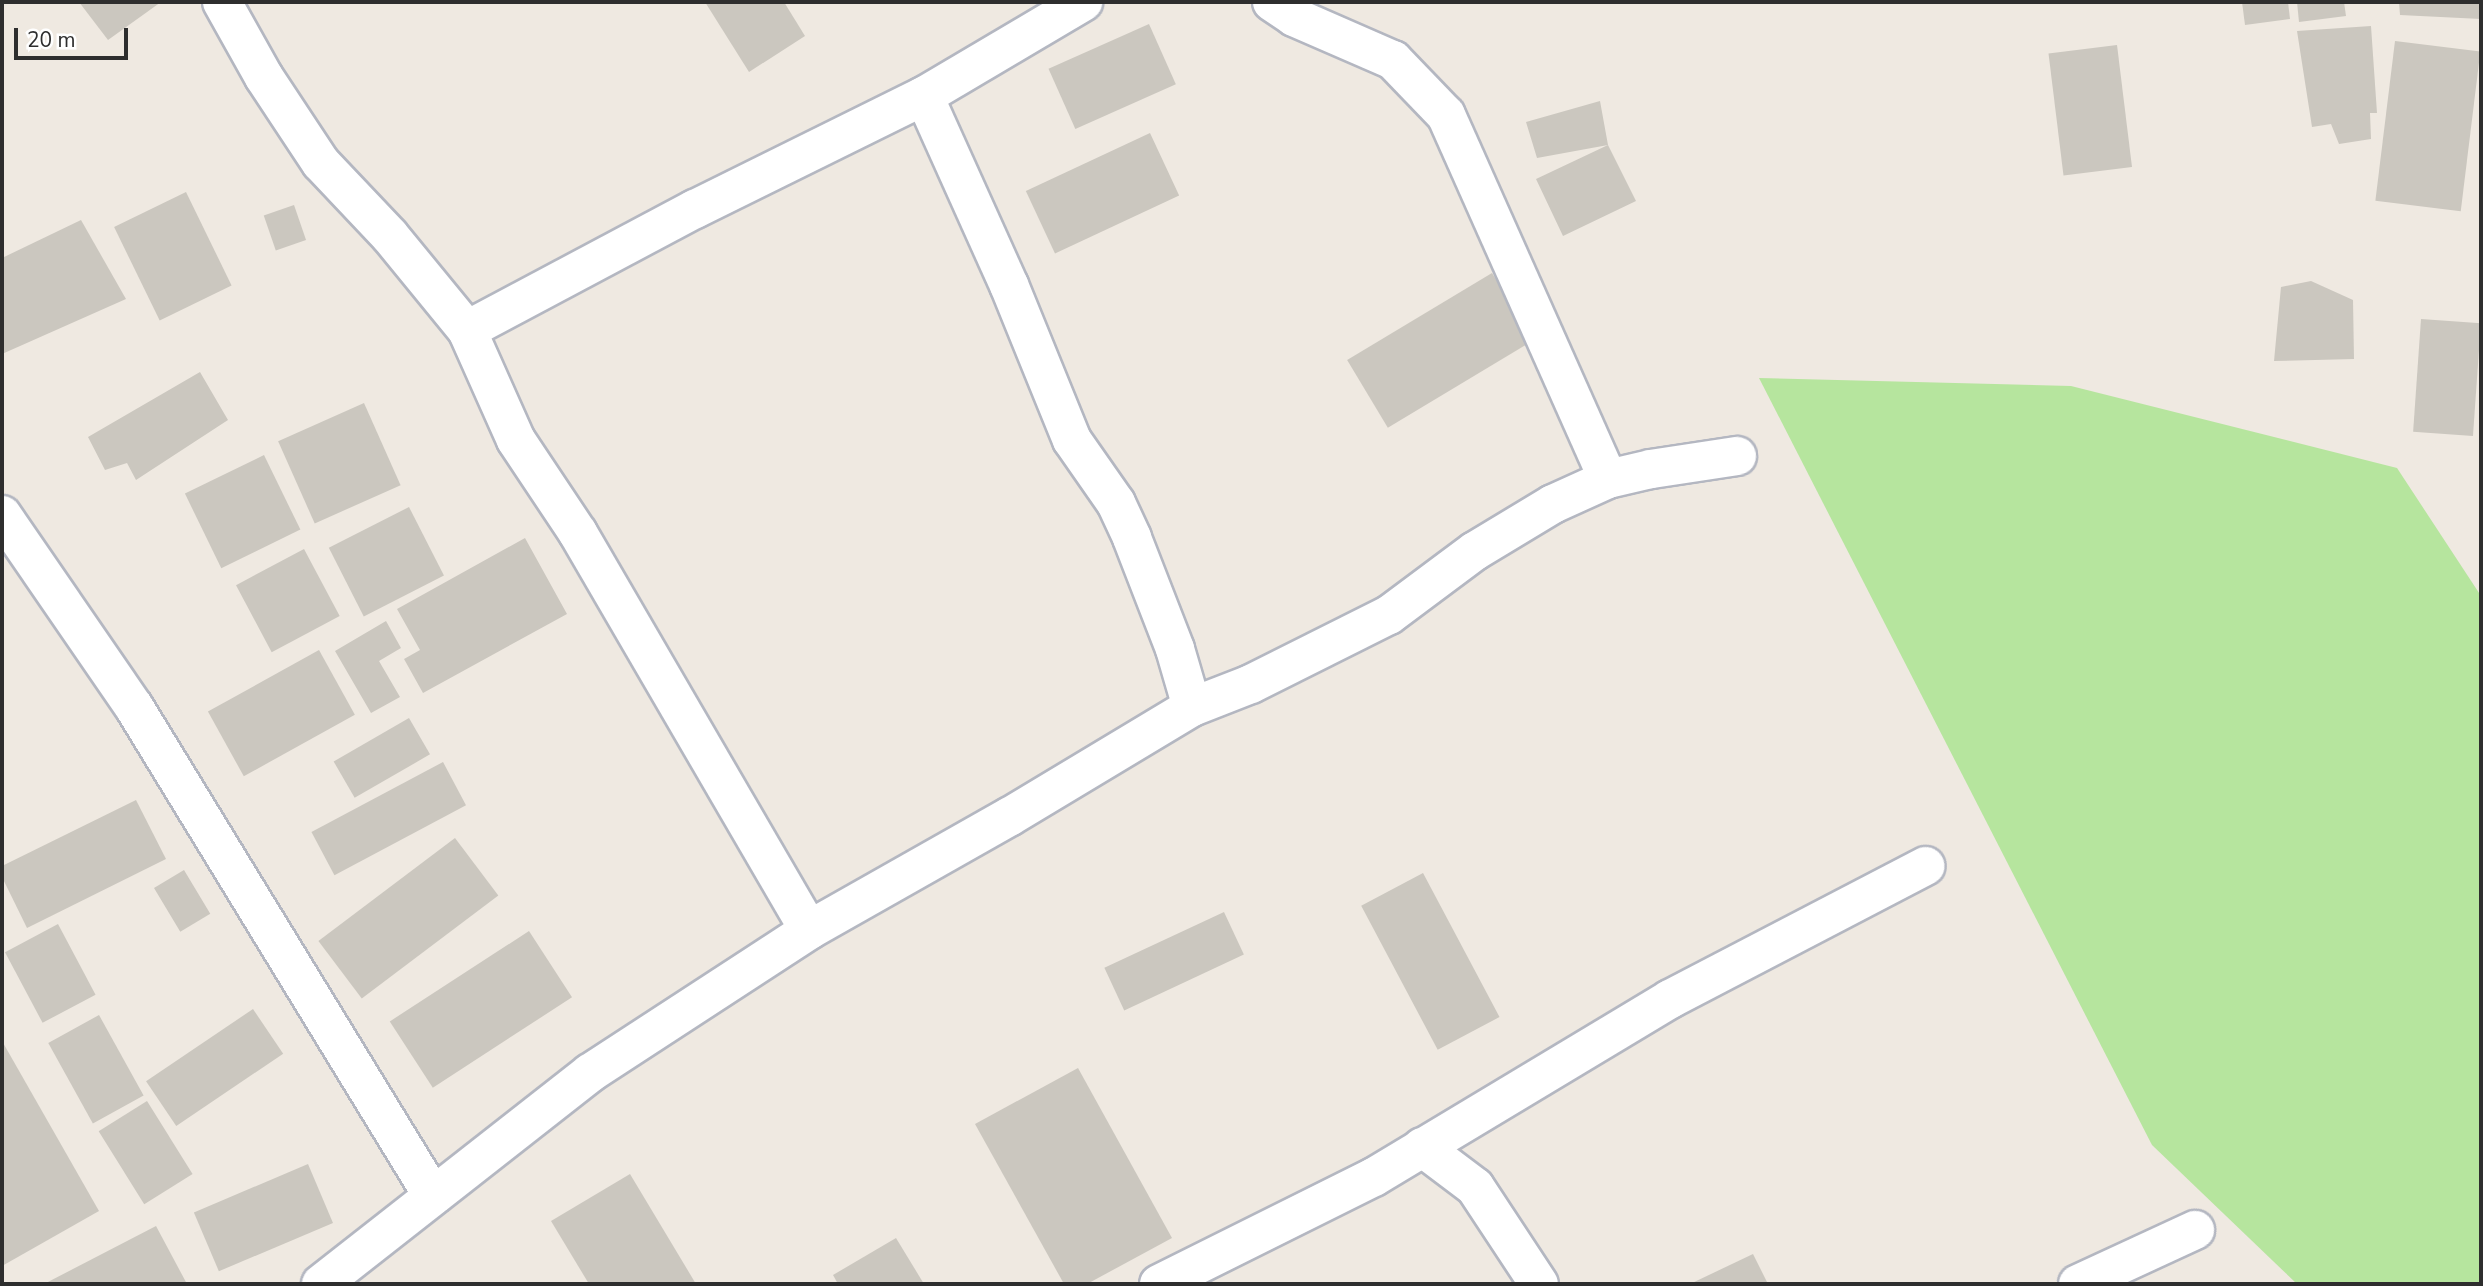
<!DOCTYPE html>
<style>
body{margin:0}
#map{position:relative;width:2483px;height:1286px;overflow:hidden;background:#efe9e1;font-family:"Nunito Sans",sans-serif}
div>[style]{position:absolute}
.green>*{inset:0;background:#b6e59e}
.building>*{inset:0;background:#cbc7bf;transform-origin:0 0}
.roads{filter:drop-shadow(2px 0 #b4b7c1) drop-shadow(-2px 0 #b4b7c1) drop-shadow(0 2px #b4b7c1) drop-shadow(0 -2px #b4b7c1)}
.minor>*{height:38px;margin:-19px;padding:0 19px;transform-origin:19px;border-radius:19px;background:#fff}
span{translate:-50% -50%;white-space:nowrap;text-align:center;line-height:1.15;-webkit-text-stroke:5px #fff;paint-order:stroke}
.frame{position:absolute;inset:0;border:4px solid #2e2e2e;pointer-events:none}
.scale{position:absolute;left:14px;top:28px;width:114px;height:32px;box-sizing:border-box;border:4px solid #2e2e2e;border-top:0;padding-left:9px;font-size:21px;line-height:24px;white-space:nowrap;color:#2e2e2e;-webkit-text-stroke:5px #fff;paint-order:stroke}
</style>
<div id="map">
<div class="green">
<i style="clip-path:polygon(1759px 378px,2071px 386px,2397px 468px,2481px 596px,2481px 1284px,2297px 1284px,2152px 1145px)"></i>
</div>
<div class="building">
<i style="clip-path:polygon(79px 2px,161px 2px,108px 40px)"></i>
<i style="clip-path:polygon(705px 2px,784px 2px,805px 36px,749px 72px)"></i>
<i style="clip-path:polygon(2242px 2px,2288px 2px,2290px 19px,2245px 25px)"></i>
<i style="clip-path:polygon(2297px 2px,2344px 2px,2346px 16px,2299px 22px)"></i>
<i style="clip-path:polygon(2399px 2px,2481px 2px,2481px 19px,2400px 15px)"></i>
<i style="left:1149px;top:24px;width:66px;height:110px;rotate:66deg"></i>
<i style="clip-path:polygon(2371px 26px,2377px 113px,2370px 113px,2371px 139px,2339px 144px,2331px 124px,2312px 127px,2297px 31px)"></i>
<i style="left:2395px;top:41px;width:86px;height:161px;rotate:7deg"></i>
<i style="left:2117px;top:45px;width:123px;height:69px;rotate:83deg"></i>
<i style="clip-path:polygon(1600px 101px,1608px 145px,1636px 201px,1563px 236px,1536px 179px,1608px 145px,1537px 158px,1526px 122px)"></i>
<i style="left:1150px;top:133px;width:69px;height:137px;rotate:65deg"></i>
<i style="left:186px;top:192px;width:104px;height:80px;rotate:64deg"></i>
<i style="left:294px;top:205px;width:37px;height:32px;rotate:71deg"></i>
<i style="clip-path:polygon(81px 220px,126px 299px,2px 354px,2px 258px)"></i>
<i style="left:1492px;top:273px;width:79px;height:169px;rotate:59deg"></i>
<i style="clip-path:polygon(2311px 281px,2353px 300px,2354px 359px,2274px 361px,2281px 287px)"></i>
<i style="left:2421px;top:319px;width:60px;height:113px;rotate:4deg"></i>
<i style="clip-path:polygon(200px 372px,228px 420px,136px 480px,127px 463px,105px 470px,88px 437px)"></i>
<i style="left:364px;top:403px;width:90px;height:94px;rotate:66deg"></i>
<i style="left:264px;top:455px;width:83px;height:88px;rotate:64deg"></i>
<i style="left:409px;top:507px;width:77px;height:90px;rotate:63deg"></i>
<i style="clip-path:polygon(525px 538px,567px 614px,423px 693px,404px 659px,420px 650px,397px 609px)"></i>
<i style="left:304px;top:549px;width:76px;height:77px;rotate:62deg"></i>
<i style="clip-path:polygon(386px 621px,401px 648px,379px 661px,400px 697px,371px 713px,335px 651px)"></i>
<i style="left:319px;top:650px;width:74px;height:127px;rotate:61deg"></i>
<i style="left:409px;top:718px;width:42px;height:87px;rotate:60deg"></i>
<i style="left:443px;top:762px;width:49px;height:149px;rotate:62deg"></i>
<i style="clip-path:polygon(136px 800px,166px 859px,27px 928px,2px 877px,2px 866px)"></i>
<i style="left:455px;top:838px;width:72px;height:171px;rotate:53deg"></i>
<i style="left:184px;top:870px;width:51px;height:35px;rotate:59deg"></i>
<i style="left:1423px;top:873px;width:163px;height:70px;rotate:62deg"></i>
<i style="left:1224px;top:912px;width:47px;height:132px;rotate:65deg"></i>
<i style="left:58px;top:924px;width:80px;height:60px;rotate:62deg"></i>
<i style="left:529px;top:931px;width:79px;height:166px;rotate:57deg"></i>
<i style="left:253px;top:1009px;width:54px;height:129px;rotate:56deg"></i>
<i style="left:99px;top:1015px;width:92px;height:58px;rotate:61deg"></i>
<i style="clip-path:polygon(2px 1041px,99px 1211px,2px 1266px)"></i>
<i style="clip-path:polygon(1078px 1068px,1172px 1238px,1087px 1284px,1064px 1284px,975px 1124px)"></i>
<i style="left:147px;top:1101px;width:86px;height:57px;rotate:58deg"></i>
<i style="left:308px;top:1164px;width:64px;height:124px;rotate:67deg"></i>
<i style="clip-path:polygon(630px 1174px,696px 1284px,589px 1284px,551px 1221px)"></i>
<i style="clip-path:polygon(156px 1226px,187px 1284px,44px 1284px)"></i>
<i style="clip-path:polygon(896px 1238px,924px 1284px,838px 1284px,833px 1275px)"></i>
<i style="clip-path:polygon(1753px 1254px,1768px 1284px,1690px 1284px)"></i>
</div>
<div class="roads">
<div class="minor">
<i style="left:222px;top:2px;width:86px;rotate:60.8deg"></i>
<i style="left:264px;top:77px;width:103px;rotate:56.5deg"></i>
<i style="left:321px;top:163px;width:100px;rotate:46.6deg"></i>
<i style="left:390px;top:236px;width:122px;rotate:50.7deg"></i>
<i style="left:467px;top:330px;width:120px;rotate:66deg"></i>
<i style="left:516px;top:440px;width:112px;rotate:56.3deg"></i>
<i style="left:578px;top:533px;width:459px;rotate:59.8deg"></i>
<i style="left:1272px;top:2px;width:27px;rotate:34deg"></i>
<i style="left:1294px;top:17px;width:108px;rotate:23.5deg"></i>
<i style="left:1393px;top:60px;width:76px;rotate:46.1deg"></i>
<i style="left:1446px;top:115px;width:398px;rotate:66deg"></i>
<i style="left:924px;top:96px;width:207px;rotate:65.8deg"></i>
<i style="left:1009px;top:285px;width:167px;rotate:67.9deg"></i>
<i style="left:1072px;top:440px;width:77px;rotate:55.1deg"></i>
<i style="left:1116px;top:503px;width:38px;rotate:65deg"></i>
<i style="left:1132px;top:538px;width:119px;rotate:68.8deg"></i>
<i style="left:1175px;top:649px;width:60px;rotate:73.7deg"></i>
<i style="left:467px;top:330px;width:258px;rotate:-28deg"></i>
<i style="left:695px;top:209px;width:255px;rotate:-26.3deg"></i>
<i style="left:924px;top:96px;width:185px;rotate:-30.6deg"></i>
<i style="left:2px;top:515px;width:233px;rotate:55.5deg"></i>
<i style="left:134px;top:707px;width:573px;rotate:58.56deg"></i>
<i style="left:1422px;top:1147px;width:66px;rotate:37deg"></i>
<i style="left:1475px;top:1187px;width:116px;rotate:56.6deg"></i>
<i style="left:321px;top:1284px;width:342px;rotate:-38.1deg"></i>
<i style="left:590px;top:1073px;width:262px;rotate:-33.1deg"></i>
<i style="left:809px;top:930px;width:230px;rotate:-29.5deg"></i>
<i style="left:1009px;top:817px;width:214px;rotate:-31deg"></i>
<i style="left:1192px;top:707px;width:63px;rotate:-21.3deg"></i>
<i style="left:1251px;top:684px;width:154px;rotate:-26.6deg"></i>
<i style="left:1389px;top:615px;width:107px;rotate:-36.7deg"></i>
<i style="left:1475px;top:551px;width:91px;rotate:-31.1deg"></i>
<i style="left:1553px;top:504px;width:60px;rotate:-24.4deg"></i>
<i style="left:1608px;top:479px;width:44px;rotate:-13.1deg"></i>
<i style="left:1651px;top:469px;width:87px;rotate:-8.6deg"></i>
<i style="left:1159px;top:1284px;width:240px;rotate:-26.5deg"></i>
<i style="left:1374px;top:1177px;width:345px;rotate:-31deg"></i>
<i style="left:1670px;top:999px;width:288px;rotate:-27.5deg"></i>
<i style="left:2078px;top:1284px;width:129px;rotate:-24.8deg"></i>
</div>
</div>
<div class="frame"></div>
<div class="scale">20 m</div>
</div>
